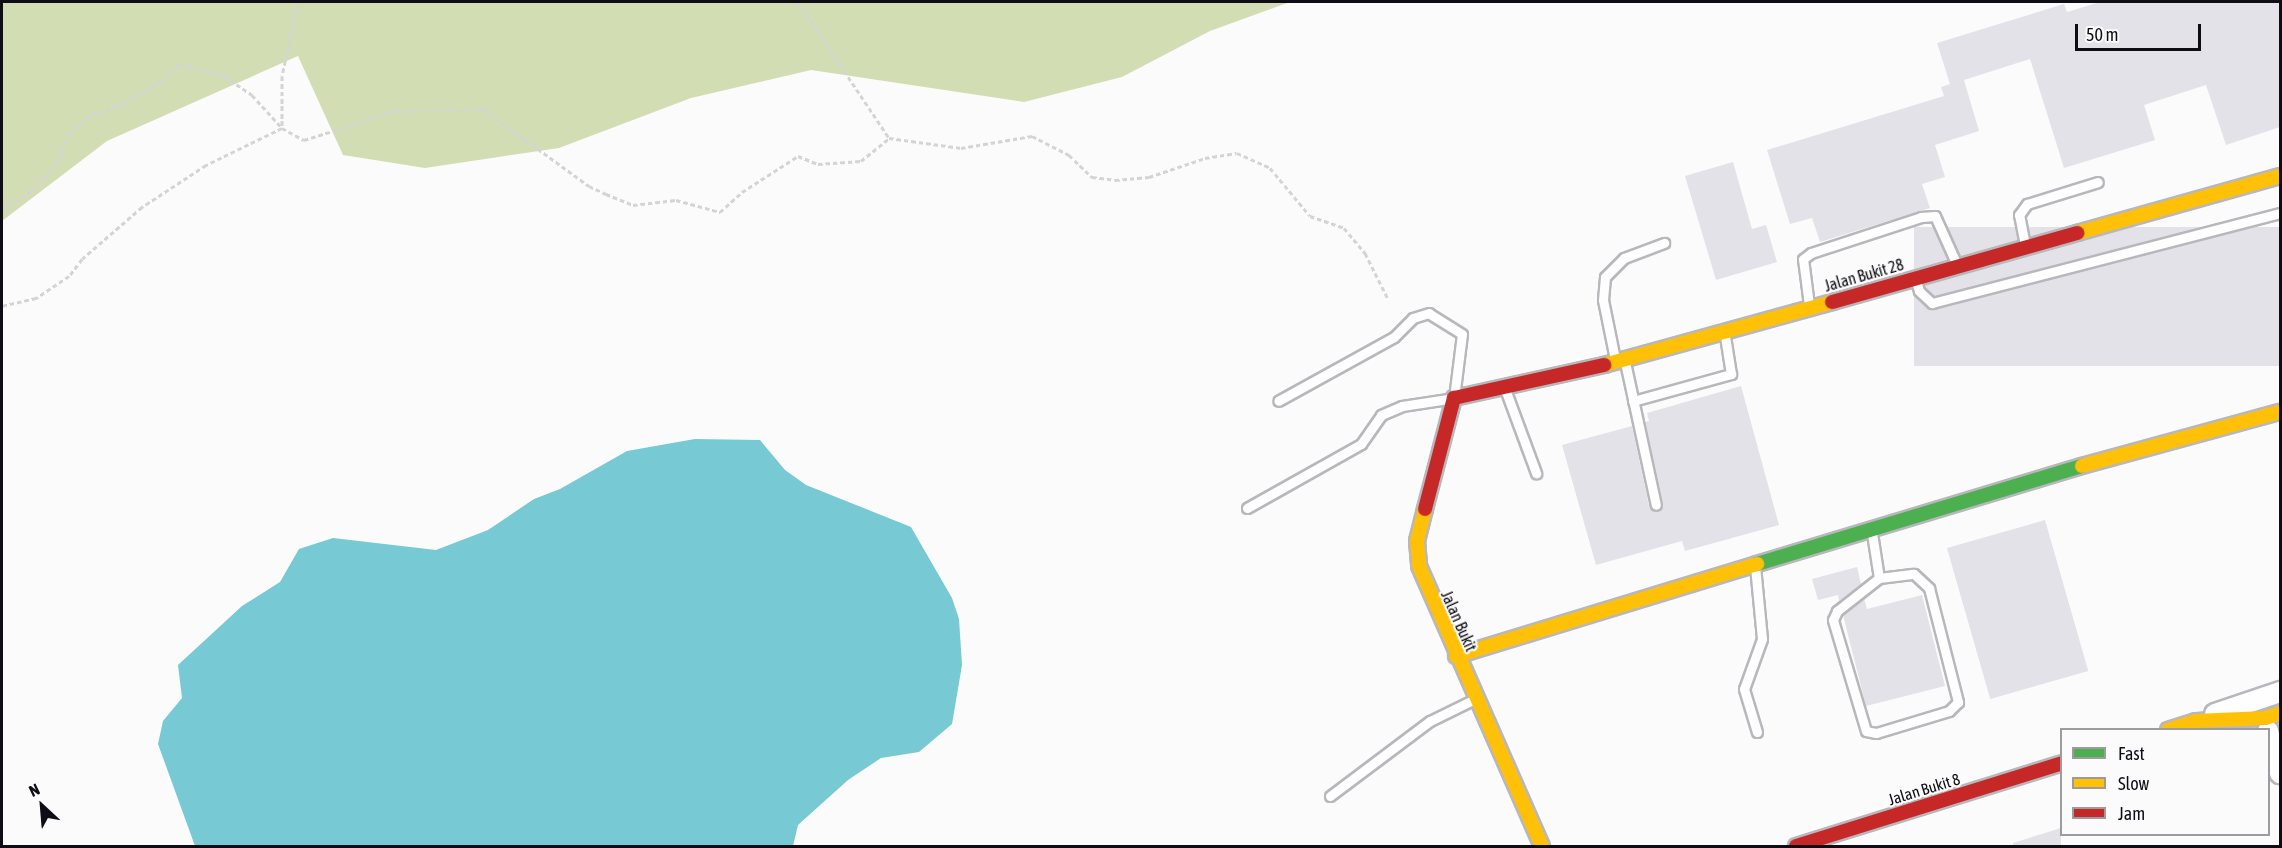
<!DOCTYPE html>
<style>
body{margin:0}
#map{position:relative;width:2282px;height:848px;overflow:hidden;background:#fbfbfb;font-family:"Asap Condensed",sans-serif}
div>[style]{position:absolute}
.forest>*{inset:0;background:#d2ddb3}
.water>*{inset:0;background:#77c9d4}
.building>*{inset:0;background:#e3e2e8;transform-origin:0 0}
.path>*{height:3px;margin-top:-1.5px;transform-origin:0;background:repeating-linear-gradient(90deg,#d4d4d4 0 4.5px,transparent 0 7.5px)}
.roads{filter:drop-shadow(2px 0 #b8b7bc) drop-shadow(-2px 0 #b8b7bc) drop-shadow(0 2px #b8b7bc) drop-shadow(0 -2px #b8b7bc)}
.lane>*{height:9px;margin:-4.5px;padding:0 4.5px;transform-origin:4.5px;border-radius:4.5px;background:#fefefe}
.street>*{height:20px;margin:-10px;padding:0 10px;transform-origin:10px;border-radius:10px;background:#fefefe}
.fast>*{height:14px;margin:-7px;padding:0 7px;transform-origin:7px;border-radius:7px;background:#4caf50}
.slow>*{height:14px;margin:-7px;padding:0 7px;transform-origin:7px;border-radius:7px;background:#ffc107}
.jam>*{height:14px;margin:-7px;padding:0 7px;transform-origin:7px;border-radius:7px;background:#c62828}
span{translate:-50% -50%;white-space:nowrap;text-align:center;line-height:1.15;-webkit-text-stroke:4.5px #fbfbfb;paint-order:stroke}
.street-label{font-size:16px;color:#0e0c15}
.frame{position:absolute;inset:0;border:3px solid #0e0c15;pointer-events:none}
.legend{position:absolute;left:2060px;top:728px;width:210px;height:108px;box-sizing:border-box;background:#fbfbfb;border:2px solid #9c9b9f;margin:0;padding:8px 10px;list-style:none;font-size:18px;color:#0e0c15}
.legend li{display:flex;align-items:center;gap:12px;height:30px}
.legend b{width:30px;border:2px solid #9c9b9f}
.north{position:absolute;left:12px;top:776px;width:60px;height:60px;-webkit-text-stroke:4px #fbfbfb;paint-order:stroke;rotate:334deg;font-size:16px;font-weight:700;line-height:24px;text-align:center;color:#0e0c15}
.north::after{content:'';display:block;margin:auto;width:21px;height:27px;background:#0e0c15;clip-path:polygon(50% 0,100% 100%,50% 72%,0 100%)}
.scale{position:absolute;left:2075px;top:24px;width:126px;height:27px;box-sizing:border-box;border:3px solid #0e0c15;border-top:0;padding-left:8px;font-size:18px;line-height:21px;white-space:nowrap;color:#0e0c15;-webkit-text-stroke:4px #fbfbfb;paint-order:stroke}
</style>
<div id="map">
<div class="forest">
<i style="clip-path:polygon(2px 2px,1290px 2px,1210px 31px,1122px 77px,1024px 102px,811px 70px,691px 98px,559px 148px,425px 168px,343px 155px,298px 56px,107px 141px,2px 221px)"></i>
</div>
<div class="water">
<i style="clip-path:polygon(695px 439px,760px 440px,785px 470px,806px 485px,911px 527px,952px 598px,959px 619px,962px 665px,952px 724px,919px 752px,881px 758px,848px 780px,798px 825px,793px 846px,195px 846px,158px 744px,163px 721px,182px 698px,178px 665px,242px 606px,280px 582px,299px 549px,333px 538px,436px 550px,488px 530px,534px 499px,560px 489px,627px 451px)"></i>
</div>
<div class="building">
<i style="clip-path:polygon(2100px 2px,2280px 2px,2280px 127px,2226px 145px,2206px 85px,2144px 105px,2155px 140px,2064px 168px,2030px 59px,1964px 80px,1979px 131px,1935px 145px,1945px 177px,1922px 184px,1930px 208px,1820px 242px,1812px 218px,1790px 224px,1767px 150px,1944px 96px,1941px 87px,1950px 84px,1937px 43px,2064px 4px,2067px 12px)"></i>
<i style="clip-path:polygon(1733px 162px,1752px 229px,1766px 225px,1777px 262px,1716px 280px,1685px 176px)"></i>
<i style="left:2280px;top:227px;width:139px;height:366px;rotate:90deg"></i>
<i style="clip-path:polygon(1741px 386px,1779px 525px,1685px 551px,1682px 541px,1596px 565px,1562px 445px,1632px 426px,1649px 506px,1658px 511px,1663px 504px,1645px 422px,1649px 421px,1647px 413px)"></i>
<i style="left:2045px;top:520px;width:157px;height:102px;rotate:74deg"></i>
<i style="clip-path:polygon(1857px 567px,1861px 584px,1839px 601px,1838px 595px,1818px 600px,1812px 579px)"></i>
<i style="clip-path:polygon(1922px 595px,1945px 686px,1866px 706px,1843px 615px,1864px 598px,1867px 609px)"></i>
<i style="clip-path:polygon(2061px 828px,2061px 846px,2013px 846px,2013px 843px)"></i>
</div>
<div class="path">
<i style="left:298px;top:2px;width:76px;rotate:102.2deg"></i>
<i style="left:282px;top:76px;width:52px;rotate:90deg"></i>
<i style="left:282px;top:128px;width:25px;rotate:29deg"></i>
<i style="left:304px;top:140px;width:96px;rotate:-17.5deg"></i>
<i style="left:396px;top:111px;width:87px;rotate:-1.3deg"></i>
<i style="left:483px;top:109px;width:131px;rotate:36deg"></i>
<i style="left:589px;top:186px;width:19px;rotate:25deg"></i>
<i style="left:606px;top:194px;width:29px;rotate:22deg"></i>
<i style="left:633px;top:205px;width:43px;rotate:-6.6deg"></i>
<i style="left:676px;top:200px;width:46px;rotate:15.3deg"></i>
<i style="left:720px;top:212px;width:30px;rotate:-42deg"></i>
<i style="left:742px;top:192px;width:67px;rotate:-32.7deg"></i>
<i style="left:798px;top:156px;width:22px;rotate:22deg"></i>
<i style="left:818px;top:164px;width:43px;rotate:-4deg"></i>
<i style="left:861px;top:161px;width:36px;rotate:-39deg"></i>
<i style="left:798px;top:2px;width:164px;rotate:56.2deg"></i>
<i style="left:889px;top:138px;width:73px;rotate:7.9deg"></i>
<i style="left:961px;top:148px;width:72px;rotate:-9.6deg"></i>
<i style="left:1032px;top:136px;width:42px;rotate:27.2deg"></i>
<i style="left:1069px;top:155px;width:32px;rotate:44deg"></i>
<i style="left:1092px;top:177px;width:23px;rotate:7deg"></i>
<i style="left:1115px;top:180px;width:34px;rotate:-5deg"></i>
<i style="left:1149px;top:177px;width:59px;rotate:-18.7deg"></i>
<i style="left:1205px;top:158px;width:32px;rotate:-9deg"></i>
<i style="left:1237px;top:153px;width:36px;rotate:24deg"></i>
<i style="left:1270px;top:168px;width:62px;rotate:50.2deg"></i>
<i style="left:1310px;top:216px;width:36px;rotate:19deg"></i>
<i style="left:1344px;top:228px;width:33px;rotate:50deg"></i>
<i style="left:1365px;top:253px;width:51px;rotate:63.4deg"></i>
<i style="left:2px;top:209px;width:36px;rotate:-32deg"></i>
<i style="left:32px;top:190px;width:35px;rotate:-47deg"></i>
<i style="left:56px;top:164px;width:33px;rotate:-67deg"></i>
<i style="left:69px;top:134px;width:29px;rotate:-41deg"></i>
<i style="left:91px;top:115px;width:29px;rotate:-18deg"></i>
<i style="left:119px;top:106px;width:45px;rotate:-30.5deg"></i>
<i style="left:158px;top:83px;width:29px;rotate:-41deg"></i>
<i style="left:180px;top:64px;width:46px;rotate:15.3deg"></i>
<i style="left:224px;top:76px;width:34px;rotate:34deg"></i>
<i style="left:252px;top:95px;width:45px;rotate:47.7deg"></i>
<i style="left:282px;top:128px;width:85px;rotate:154deg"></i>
<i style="left:206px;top:165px;width:77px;rotate:146.7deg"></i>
<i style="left:142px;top:207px;width:79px;rotate:139.1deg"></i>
<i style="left:82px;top:259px;width:21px;rotate:127deg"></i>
<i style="left:69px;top:276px;width:40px;rotate:146deg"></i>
<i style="left:36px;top:298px;width:35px;rotate:167deg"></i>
</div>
<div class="roads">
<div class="lane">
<i style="left:2025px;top:245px;width:31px;rotate:-101deg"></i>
<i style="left:2019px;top:215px;width:14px;rotate:-54deg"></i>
<i style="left:2027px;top:204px;width:74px;rotate:-17.2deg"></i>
<i style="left:1916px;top:281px;width:10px;rotate:73deg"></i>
<i style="left:1919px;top:291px;width:18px;rotate:43deg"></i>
<i style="left:1932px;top:303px;width:359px;rotate:-14.5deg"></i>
<i style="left:1809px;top:305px;width:46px;rotate:-97.4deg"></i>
<i style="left:1803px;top:259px;width:10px;rotate:-37deg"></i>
<i style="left:1811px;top:253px;width:116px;rotate:-18.1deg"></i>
<i style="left:1921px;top:217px;width:14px;rotate:-4deg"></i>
<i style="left:1935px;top:216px;width:54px;rotate:65.8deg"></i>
<i style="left:1615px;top:359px;width:60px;rotate:-101.5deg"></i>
<i style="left:1603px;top:300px;width:23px;rotate:-85deg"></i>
<i style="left:1605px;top:277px;width:27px;rotate:-45deg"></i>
<i style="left:1624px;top:258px;width:43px;rotate:-20.6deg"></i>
<i style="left:1625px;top:362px;width:146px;rotate:77.8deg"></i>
<i style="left:1505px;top:389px;width:90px;rotate:69.7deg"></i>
<i style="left:1633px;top:401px;width:102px;rotate:-15.4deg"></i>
<i style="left:1731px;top:374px;width:39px;rotate:-99deg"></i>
<i style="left:1247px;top:508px;width:131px;rotate:-29.3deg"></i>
<i style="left:1361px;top:444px;width:35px;rotate:-55deg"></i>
<i style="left:1381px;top:415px;width:23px;rotate:-23deg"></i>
<i style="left:1402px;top:406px;width:53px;rotate:-8.7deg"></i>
<i style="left:1454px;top:398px;width:64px;rotate:-82.9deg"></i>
<i style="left:1462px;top:334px;width:39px;rotate:-148deg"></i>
<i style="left:1429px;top:313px;width:17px;rotate:163deg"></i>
<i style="left:1413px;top:318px;width:27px;rotate:135deg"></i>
<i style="left:1394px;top:337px;width:132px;rotate:151.1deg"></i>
<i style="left:1872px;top:533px;width:46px;rotate:81.2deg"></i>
<i style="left:1755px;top:566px;width:73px;rotate:84.5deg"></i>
<i style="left:1762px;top:639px;width:53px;rotate:109.8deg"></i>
<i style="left:1744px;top:689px;width:45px;rotate:73.2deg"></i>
<i style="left:1914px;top:574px;width:21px;rotate:43deg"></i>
<i style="left:1929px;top:588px;width:118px;rotate:75.7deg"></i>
<i style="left:1958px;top:702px;width:13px;rotate:135deg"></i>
<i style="left:1949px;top:711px;width:76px;rotate:163.2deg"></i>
<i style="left:1876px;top:733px;width:10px;rotate:-169deg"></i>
<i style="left:1866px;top:731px;width:116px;rotate:-106.6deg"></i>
<i style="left:1833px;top:620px;width:10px;rotate:-66deg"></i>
<i style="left:1837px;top:611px;width:53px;rotate:-38.2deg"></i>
<i style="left:1879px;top:578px;width:35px;rotate:-7deg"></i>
<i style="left:1330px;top:796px;width:125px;rotate:-36.9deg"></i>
<i style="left:1430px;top:721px;width:50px;rotate:-26.1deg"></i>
</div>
<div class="street">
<i style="left:2215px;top:714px;width:69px;rotate:-18.7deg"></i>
<i style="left:2268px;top:731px;width:44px;rotate:74.1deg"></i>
</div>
<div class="fast">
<i style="left:1757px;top:564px;width:339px;rotate:-16.8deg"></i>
</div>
<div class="slow">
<i style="left:2077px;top:233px;width:211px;rotate:-15.7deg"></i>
<i style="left:1604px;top:365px;width:237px;rotate:-15.4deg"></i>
<i style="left:2082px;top:466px;width:205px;rotate:-15.3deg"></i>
<i style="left:1425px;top:509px;width:33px;rotate:104deg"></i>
<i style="left:1417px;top:541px;width:25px;rotate:85deg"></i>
<i style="left:1419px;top:566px;width:306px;rotate:66.3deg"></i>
<i style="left:1456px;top:656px;width:315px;rotate:-17deg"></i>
<i style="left:2168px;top:730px;width:29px;rotate:-18deg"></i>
<i style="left:2196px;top:721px;width:69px;rotate:-2.5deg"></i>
<i style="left:2265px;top:718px;width:16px;rotate:-18deg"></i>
</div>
<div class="jam">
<i style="left:1832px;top:302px;width:255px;rotate:-15.7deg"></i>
<i style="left:1425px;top:509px;width:115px;rotate:-75.4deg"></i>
<i style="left:1454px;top:398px;width:154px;rotate:-12.4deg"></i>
<i style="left:1796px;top:846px;width:279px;rotate:-17.3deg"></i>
</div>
</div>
<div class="street-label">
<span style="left:1864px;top:275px;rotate:-16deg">Jalan Bukit 28</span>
<span style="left:1459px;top:621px;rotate:66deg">Jalan Bukit</span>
<span style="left:1924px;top:789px;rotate:-17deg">Jalan Bukit 8</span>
</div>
<div class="frame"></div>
<ul class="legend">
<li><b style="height:8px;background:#4caf50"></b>Fast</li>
<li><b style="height:8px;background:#ffc107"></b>Slow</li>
<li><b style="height:8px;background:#c62828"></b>Jam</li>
</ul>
<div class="north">N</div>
<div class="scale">50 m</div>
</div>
